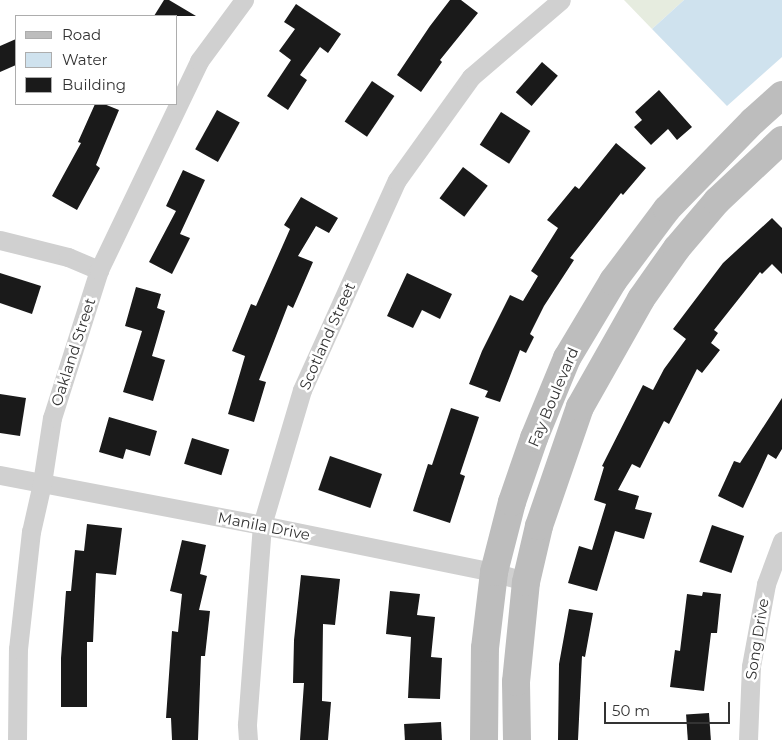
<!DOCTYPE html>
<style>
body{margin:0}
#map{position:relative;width:782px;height:740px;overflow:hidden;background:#fff;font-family:Montserrat,sans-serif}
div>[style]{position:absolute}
.green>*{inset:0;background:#e6ecdf}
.water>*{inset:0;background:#cfe2ee}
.building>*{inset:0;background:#1a1a1a;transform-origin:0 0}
.minor>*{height:19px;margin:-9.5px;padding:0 9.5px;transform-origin:9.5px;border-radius:9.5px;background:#d0d0d0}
.secondary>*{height:28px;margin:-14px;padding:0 14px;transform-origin:14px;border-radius:14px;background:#bdbdbd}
span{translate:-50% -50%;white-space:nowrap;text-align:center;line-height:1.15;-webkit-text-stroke:5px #fff;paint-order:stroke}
.street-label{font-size:15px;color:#333}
.legend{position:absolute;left:15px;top:15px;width:162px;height:90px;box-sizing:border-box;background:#fff;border:1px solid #adadad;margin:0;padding:6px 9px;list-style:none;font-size:15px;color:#333}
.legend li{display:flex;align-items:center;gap:10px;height:25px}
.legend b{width:25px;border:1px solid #adadad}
.scale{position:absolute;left:604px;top:702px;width:126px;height:22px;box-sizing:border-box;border:2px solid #333;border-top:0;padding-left:6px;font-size:15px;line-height:18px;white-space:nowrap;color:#333;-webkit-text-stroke:4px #fff;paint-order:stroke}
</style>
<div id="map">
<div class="green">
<i style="clip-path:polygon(624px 0,684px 0,652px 29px)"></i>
</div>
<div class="water">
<i style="clip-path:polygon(684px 0,782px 0,782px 57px,727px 106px,652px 29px)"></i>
</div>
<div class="building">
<i style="clip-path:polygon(164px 0,169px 0,196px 16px,154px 16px)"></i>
<i style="clip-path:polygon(450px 0,461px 0,478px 13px,440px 60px,442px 62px,421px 92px,397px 75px,430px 26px)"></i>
<i style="clip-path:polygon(296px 4px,341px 34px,328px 53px,320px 47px,300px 75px,307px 80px,288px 110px,267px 96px,291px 60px,279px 51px,295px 29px,284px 22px)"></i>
<i style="clip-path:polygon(16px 39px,16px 65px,0 72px,0 46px)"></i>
<i style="left:542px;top:62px;width:21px;height:40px;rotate:41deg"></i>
<i style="left:372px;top:81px;width:27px;height:49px;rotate:34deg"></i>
<i style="clip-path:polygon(659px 90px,692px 127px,677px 140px,668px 129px,651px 145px,634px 127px,642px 120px,635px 112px)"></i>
<i style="clip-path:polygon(95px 104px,104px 104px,119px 110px,96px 165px,100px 168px,77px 210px,52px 196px,81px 143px,78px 142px)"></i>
<i style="left:217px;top:110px;width:26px;height:45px;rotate:29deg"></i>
<i style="left:501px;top:112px;width:35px;height:39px;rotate:33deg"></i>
<i style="clip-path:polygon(616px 143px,646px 168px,623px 195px,621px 193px,570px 258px,574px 260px,544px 306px,530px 334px,534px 337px,526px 353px,520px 350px,500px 402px,485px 397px,488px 391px,469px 384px,482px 351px,510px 295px,523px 301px,538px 276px,531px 271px,558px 228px,547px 220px,575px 186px,579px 189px)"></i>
<i style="left:463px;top:167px;width:31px;height:39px;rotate:37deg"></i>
<i style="clip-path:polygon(183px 170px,205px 180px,180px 234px,190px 238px,172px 274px,149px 262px,176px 211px,166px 206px)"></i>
<i style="clip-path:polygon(301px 197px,338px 218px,329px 233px,316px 226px,298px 256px,313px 262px,293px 308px,288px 305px,259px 380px,266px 382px,254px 422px,228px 414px,245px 356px,232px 351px,251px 304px,256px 306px,290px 229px,284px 225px)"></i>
<i style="clip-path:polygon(772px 218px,782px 228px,782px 274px,772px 264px,762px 274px,760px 272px,714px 330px,718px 333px,711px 343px,720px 350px,702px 373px,697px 369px,669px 424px,664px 421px,640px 468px,632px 464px,618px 490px,639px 496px,635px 509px,652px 513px,644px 539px,615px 531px,597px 591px,568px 583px,579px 546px,592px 550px,606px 504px,594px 500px,604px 467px,602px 466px,643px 385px,653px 390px,664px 369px,686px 339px,673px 329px,723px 263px)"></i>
<i style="clip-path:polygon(0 273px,41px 286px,32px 314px,0 303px)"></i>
<i style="clip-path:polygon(407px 273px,452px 294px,440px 319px,422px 310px,413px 328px,387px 316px)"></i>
<i style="clip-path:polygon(136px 287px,161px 294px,157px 308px,165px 311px,152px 356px,165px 360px,153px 401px,123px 392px,142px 331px,125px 326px)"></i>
<i style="clip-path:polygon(0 394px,26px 398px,20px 436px,0 433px)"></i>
<i style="clip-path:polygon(782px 398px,782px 449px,776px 459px,768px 454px,743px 508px,718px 496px,734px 461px,740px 463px)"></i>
<i style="clip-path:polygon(451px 408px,479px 417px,460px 474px,465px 476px,450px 523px,413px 511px,428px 464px,432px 465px)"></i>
<i style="clip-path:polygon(109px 417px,157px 431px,150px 456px,126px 449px,123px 459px,99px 452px)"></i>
<i style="left:192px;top:438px;width:39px;height:27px;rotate:17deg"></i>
<i style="left:330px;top:456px;width:55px;height:36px;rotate:19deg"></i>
<i style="clip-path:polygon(87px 524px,122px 528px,116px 575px,96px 573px,93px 642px,87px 642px,87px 707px,61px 707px,61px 658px,66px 591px,71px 591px,75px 550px,84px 551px)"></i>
<i style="left:712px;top:525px;width:34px;height:39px;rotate:19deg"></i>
<i style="clip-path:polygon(182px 540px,206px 545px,200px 574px,207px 576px,199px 610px,210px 611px,205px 656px,201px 656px,198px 740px,172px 740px,171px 718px,166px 718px,172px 631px,178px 632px,182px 594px,170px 591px)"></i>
<i style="clip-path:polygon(301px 575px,340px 579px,335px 625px,323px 624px,322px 701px,331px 702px,328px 740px,300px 740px,304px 683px,293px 683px,294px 640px)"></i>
<i style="clip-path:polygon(390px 591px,420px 594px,417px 615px,435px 617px,431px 657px,442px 658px,440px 699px,408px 698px,411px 637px,386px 634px)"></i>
<i style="clip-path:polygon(703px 592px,721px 594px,717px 633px,711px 633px,704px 691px,670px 687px,675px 650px,680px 651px,687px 594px,702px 596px)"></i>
<i style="clip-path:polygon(569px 609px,593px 613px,585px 657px,582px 656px,578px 740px,558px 740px,559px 664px)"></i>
<i style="left:709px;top:713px;width:27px;height:23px;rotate:86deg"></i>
<i style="left:441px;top:722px;width:18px;height:37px;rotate:87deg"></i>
</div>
<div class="minor">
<i style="left:0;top:240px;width:70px;rotate:14deg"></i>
<i style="left:68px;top:257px;width:34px;rotate:23deg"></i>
<i style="left:0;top:475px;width:267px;rotate:10.8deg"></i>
<i style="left:262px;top:525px;width:237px;rotate:11.5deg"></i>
<i style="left:494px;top:572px;width:34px;rotate:17deg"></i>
<i style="left:17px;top:740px;width:91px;rotate:-89.4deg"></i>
<i style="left:18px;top:649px;width:118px;rotate:-83.7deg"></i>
<i style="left:31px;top:532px;width:50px;rotate:-77.3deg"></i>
<i style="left:42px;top:483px;width:66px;rotate:-81.3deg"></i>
<i style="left:52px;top:418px;width:155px;rotate:-72.4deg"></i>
<i style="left:99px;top:270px;width:232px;rotate:-64.4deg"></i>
<i style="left:199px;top:61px;width:76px;rotate:-53.6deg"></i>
<i style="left:248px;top:740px;width:16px;rotate:-94deg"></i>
<i style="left:247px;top:724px;width:200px;rotate:-85.7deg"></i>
<i style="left:262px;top:525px;width:141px;rotate:-73.5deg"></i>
<i style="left:302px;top:390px;width:230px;rotate:-65.7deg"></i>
<i style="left:397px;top:180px;width:127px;rotate:-54.3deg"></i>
<i style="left:471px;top:77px;width:118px;rotate:-40.5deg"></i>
<i style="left:748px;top:740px;width:74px;rotate:-87.7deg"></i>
<i style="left:751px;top:666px;width:83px;rotate:-79.6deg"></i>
<i style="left:766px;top:584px;width:46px;rotate:-69.6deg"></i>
</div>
<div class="secondary">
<i style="left:484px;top:740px;width:92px;rotate:-89.4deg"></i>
<i style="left:485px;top:648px;width:77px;rotate:-83.2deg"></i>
<i style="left:494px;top:572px;width:72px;rotate:-75.6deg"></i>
<i style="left:512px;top:502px;width:68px;rotate:-71deg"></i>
<i style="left:534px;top:438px;width:87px;rotate:-67.6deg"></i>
<i style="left:567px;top:358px;width:90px;rotate:-59.1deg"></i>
<i style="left:613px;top:281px;width:90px;rotate:-53.1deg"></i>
<i style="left:667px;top:209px;width:123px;rotate:-45.7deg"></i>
<i style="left:753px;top:121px;width:39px;rotate:-42deg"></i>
<i style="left:517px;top:740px;width:58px;rotate:-91deg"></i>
<i style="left:516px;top:682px;width:100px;rotate:-84.3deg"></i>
<i style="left:526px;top:582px;width:57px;rotate:-76.9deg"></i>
<i style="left:539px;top:526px;width:126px;rotate:-71deg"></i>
<i style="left:580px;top:407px;width:124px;rotate:-60.5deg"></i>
<i style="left:641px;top:299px;width:62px;rotate:-54.8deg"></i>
<i style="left:677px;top:248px;width:62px;rotate:-49.6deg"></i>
<i style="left:717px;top:201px;width:89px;rotate:-43.2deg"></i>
</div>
<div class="street-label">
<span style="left:327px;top:336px;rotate:-66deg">Scotland Street</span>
<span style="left:73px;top:352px;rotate:-72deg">Oakland Street</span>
<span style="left:553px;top:397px;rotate:-67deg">Fay Boulevard</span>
<span style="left:264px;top:526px;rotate:11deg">Manila Drive</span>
<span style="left:757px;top:639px;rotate:-81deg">Song Drive</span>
</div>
<ul class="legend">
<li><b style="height:6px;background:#bdbdbd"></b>Road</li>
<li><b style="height:14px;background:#cfe2ee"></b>Water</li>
<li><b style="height:14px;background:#1a1a1a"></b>Building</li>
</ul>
<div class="scale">50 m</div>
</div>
